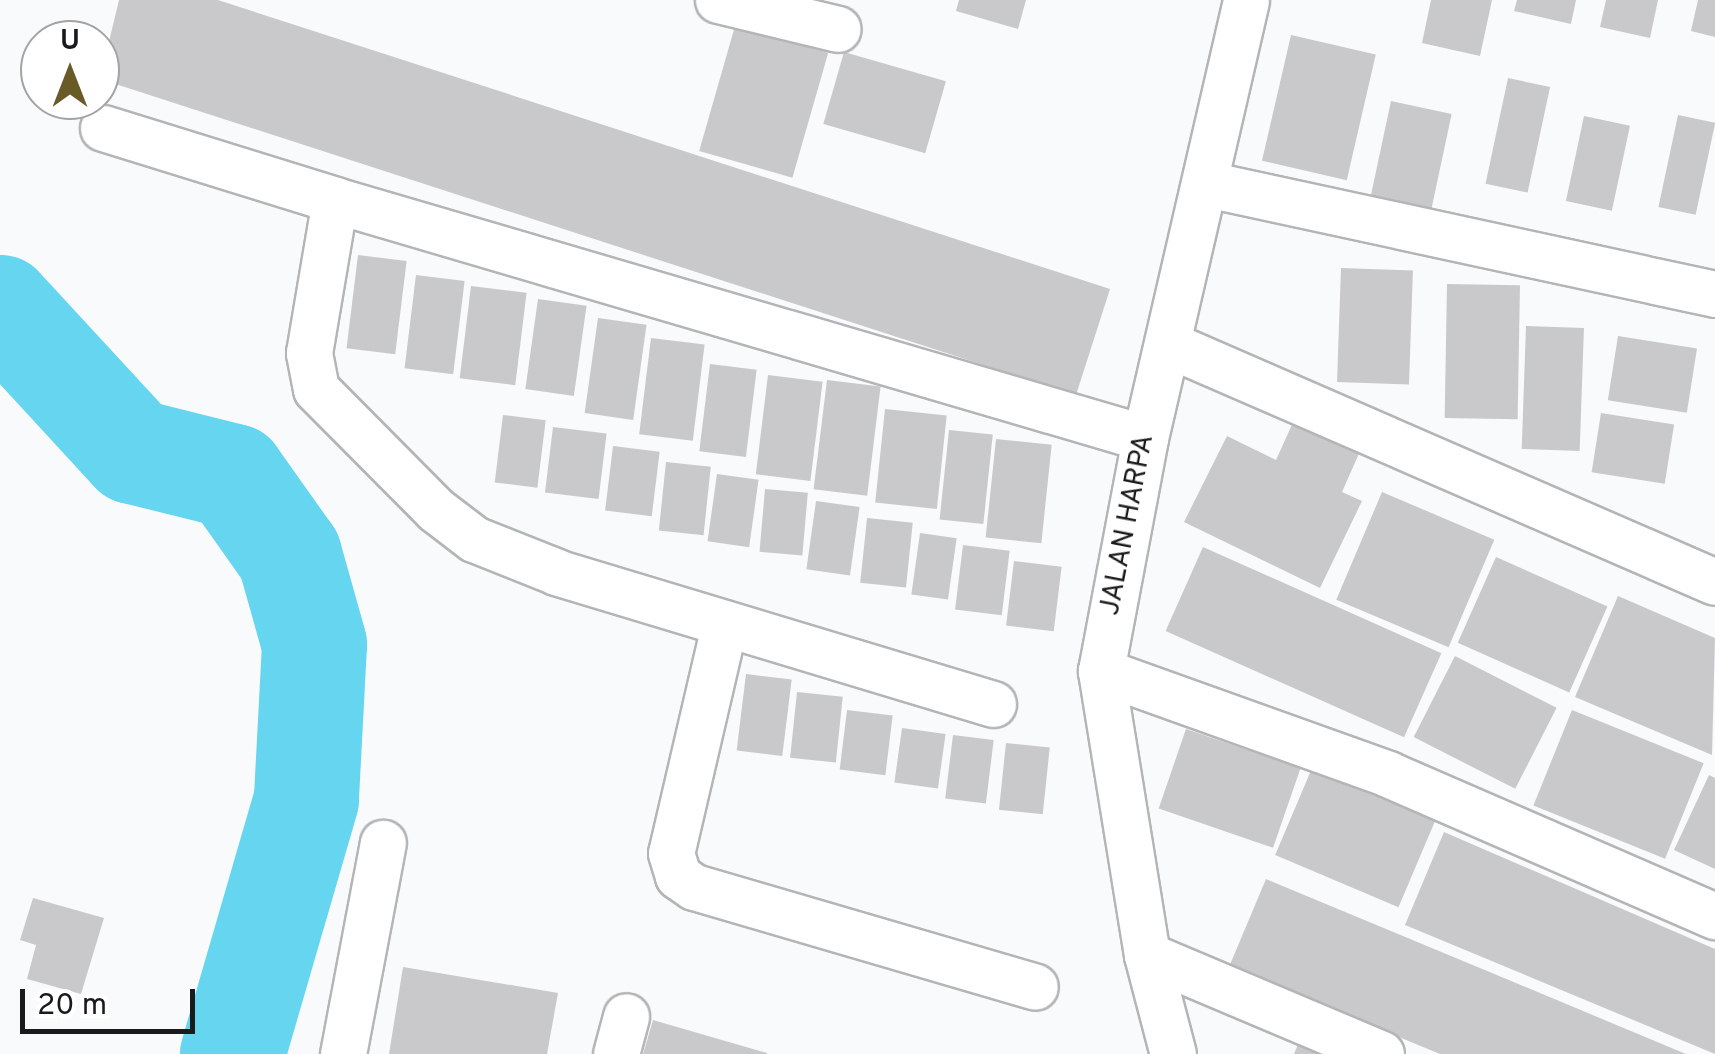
<!DOCTYPE html>
<style>
body{margin:0}
#map{position:relative;width:1715px;height:1054px;overflow:hidden;background:#f8fafc;font-family:Overpass,sans-serif}
div>[style]{position:absolute}
.river>*{height:105px;margin:-52.5px;padding:0 52.5px;transform-origin:52.5px;border-radius:52.5px;background:#66d5f0}
.building>*{inset:0;background:#c9c9cc;transform-origin:0 0}
.roads{filter:drop-shadow(2px 0 #b3b5b7) drop-shadow(-2px 0 #b3b5b7) drop-shadow(0 2px #b3b5b7) drop-shadow(0 -2px #b3b5b7)}
.minor>*{height:45px;margin:-22.5px;padding:0 22.5px;transform-origin:22.5px;border-radius:22.5px;background:#fff}
span{translate:-50% -50%;white-space:nowrap;text-align:center;line-height:1.15;-webkit-text-stroke:8px #fff;paint-order:stroke}
.street-label{font-size:28px;color:#191a1b}
.north{position:absolute;left:20px;top:20px;width:100px;height:100px;box-sizing:border-box;background:#fff;border:2px solid #a3a3a4;border-radius:50%;rotate:0deg;font-size:28px;font-weight:700;line-height:40px;text-align:center;color:#191a1b}
.north::after{content:'';display:block;margin:auto;width:35px;height:45px;background:#695b28;clip-path:polygon(50% 0,100% 100%,50% 72%,0 100%)}
.scale{position:absolute;left:20px;top:989px;width:175px;height:45px;box-sizing:border-box;border:5px solid #191a1b;border-top:0;padding-left:12px;font-size:30px;line-height:35px;white-space:nowrap;color:#191a1b;-webkit-text-stroke:8px #fff;paint-order:stroke}
</style>
<div id="map">
<div class="river">
<i style="left:0;top:307px;width:196px;rotate:47.3deg"></i>
<i style="left:133px;top:451px;width:103px;rotate:14deg"></i>
<i style="left:233px;top:476px;width:97px;rotate:54.7deg"></i>
<i style="left:289px;top:555px;width:92px;rotate:74.3deg"></i>
<i style="left:314px;top:644px;width:155px;rotate:93deg"></i>
<i style="left:306px;top:799px;width:266px;rotate:106.2deg"></i>
</div>
<div class="building">
<i style="clip-path:polygon(119px 0,218px 0,1110px 289px,1076px 395px,100px 79px)"></i>
<i style="clip-path:polygon(959px 0,1026px 0,1018px 29px,956px 11px)"></i>
<i style="clip-path:polygon(1431px 0,1492px 0,1480px 56px,1422px 43px)"></i>
<i style="clip-path:polygon(1517px 0,1576px 0,1571px 24px,1514px 11px)"></i>
<i style="clip-path:polygon(1606px 0,1658px 0,1650px 38px,1600px 27px)"></i>
<i style="clip-path:polygon(1698px 0,1715px 0,1715px 37px,1691px 31px)"></i>
<i style="left:735px;top:26px;width:97px;height:130px;rotate:16deg"></i>
<i style="left:1291px;top:35px;width:87px;height:129px;rotate:13deg"></i>
<i style="left:844px;top:52px;width:106px;height:75px;rotate:16deg"></i>
<i style="left:1508px;top:78px;width:43px;height:108px;rotate:12deg"></i>
<i style="left:1391px;top:101px;width:62px;height:100px;rotate:12deg"></i>
<i style="left:1678px;top:115px;width:38px;height:94px;rotate:12deg"></i>
<i style="left:1584px;top:116px;width:47px;height:87px;rotate:12deg"></i>
<i style="left:358px;top:255px;width:49px;height:94px;rotate:7deg"></i>
<i style="left:1341px;top:268px;width:72px;height:114px;rotate:2deg"></i>
<i style="left:416px;top:275px;width:49px;height:94px;rotate:7deg"></i>
<i style="left:1447px;top:284px;width:73px;height:134px;rotate:1deg"></i>
<i style="left:471px;top:286px;width:56px;height:93px;rotate:7deg"></i>
<i style="left:538px;top:299px;width:49px;height:91px;rotate:8deg"></i>
<i style="left:598px;top:318px;width:49px;height:96px;rotate:8deg"></i>
<i style="left:1526px;top:326px;width:58px;height:123px;rotate:2deg"></i>
<i style="left:1618px;top:336px;width:80px;height:65px;rotate:9deg"></i>
<i style="left:651px;top:338px;width:54px;height:97px;rotate:7deg"></i>
<i style="left:710px;top:364px;width:47px;height:88px;rotate:7deg"></i>
<i style="left:768px;top:375px;width:55px;height:100px;rotate:7deg"></i>
<i style="left:827px;top:380px;width:54px;height:110px;rotate:7deg"></i>
<i style="left:885px;top:409px;width:62px;height:94px;rotate:6deg"></i>
<i style="left:1601px;top:413px;width:74px;height:60px;rotate:9deg"></i>
<i style="left:503px;top:415px;width:43px;height:68px;rotate:7deg"></i>
<i style="clip-path:polygon(1295px 418px,1361px 449px,1342px 492px,1362px 501px,1320px 588px,1184px 522px,1227px 436px,1276px 460px)"></i>
<i style="left:553px;top:427px;width:54px;height:66px;rotate:7deg"></i>
<i style="left:949px;top:430px;width:44px;height:90px;rotate:6deg"></i>
<i style="left:996px;top:439px;width:56px;height:99px;rotate:6deg"></i>
<i style="left:613px;top:446px;width:47px;height:65px;rotate:7deg"></i>
<i style="left:666px;top:462px;width:45px;height:69px;rotate:6deg"></i>
<i style="left:717px;top:474px;width:42px;height:68px;rotate:8deg"></i>
<i style="left:765px;top:489px;width:43px;height:63px;rotate:5deg"></i>
<i style="left:1382px;top:492px;width:122px;height:117px;rotate:23deg"></i>
<i style="left:816px;top:501px;width:44px;height:69px;rotate:8deg"></i>
<i style="left:867px;top:518px;width:46px;height:65px;rotate:6deg"></i>
<i style="left:920px;top:533px;width:37px;height:62px;rotate:8deg"></i>
<i style="left:963px;top:545px;width:47px;height:65px;rotate:7deg"></i>
<i style="left:1203px;top:547px;width:261px;height:92px;rotate:24deg"></i>
<i style="left:1496px;top:557px;width:122px;height:94px;rotate:24deg"></i>
<i style="left:1014px;top:561px;width:48px;height:65px;rotate:7deg"></i>
<i style="clip-path:polygon(1618px 596px,1715px 638px,1712px 755px,1575px 697px)"></i>
<i style="left:1455px;top:656px;width:114px;height:91px;rotate:27deg"></i>
<i style="left:746px;top:674px;width:46px;height:77px;rotate:7deg"></i>
<i style="left:797px;top:692px;width:46px;height:66px;rotate:6deg"></i>
<i style="left:847px;top:710px;width:46px;height:60px;rotate:7deg"></i>
<i style="left:1572px;top:710px;width:142px;height:103px;rotate:22deg"></i>
<i style="left:902px;top:728px;width:44px;height:55px;rotate:8deg"></i>
<i style="left:1186px;top:729px;width:121px;height:84px;rotate:19deg"></i>
<i style="left:953px;top:735px;width:41px;height:64px;rotate:7deg"></i>
<i style="left:1006px;top:743px;width:44px;height:67px;rotate:6deg"></i>
<i style="left:1315px;top:761px;width:134px;height:102px;rotate:23deg"></i>
<i style="clip-path:polygon(1709px 775px,1715px 778px,1715px 869px,1674px 850px)"></i>
<i style="clip-path:polygon(1444px 832px,1715px 949px,1715px 1054px,1405px 925px)"></i>
<i style="clip-path:polygon(1266px 879px,1516px 983px,1686px 1054px,1440px 1054px,1229px 967px)"></i>
<i style="clip-path:polygon(33px 898px,104px 918px,81px 994px,27px 979px,36px 945px,20px 940px)"></i>
<i style="clip-path:polygon(403px 967px,558px 993px,547px 1054px,389px 1054px)"></i>
<i style="clip-path:polygon(653px 1020px,767px 1053px,767px 1054px,643px 1054px)"></i>
<i style="clip-path:polygon(1301px 1037px,1342px 1054px,1294px 1054px)"></i>
</div>
<div class="roads">
<div class="minor">
<i style="left:718px;top:0;width:123px;rotate:13.6deg"></i>
<i style="left:103px;top:128px;width:243px;rotate:17.2deg"></i>
<i style="left:1207px;top:184px;width:520px;rotate:12.22deg"></i>
<i style="left:1170px;top:345px;width:594px;rotate:23.5deg"></i>
<i style="left:724px;top:626px;width:233px;rotate:103.1deg"></i>
<i style="left:671px;top:853px;width:24px;rotate:73deg"></i>
<i style="left:678px;top:876px;width:19px;rotate:35deg"></i>
<i style="left:694px;top:887px;width:355px;rotate:16.3deg"></i>
<i style="left:1101px;top:671px;width:305px;rotate:19.7deg"></i>
<i style="left:1388px;top:774px;width:357px;rotate:23.5deg"></i>
<i style="left:993px;top:704px;width:456px;rotate:-163.2deg"></i>
<i style="left:557px;top:572px;width:89px;rotate:-158.3deg"></i>
<i style="left:474px;top:539px;width:48px;rotate:-142.7deg"></i>
<i style="left:436px;top:510px;width:170px;rotate:-134.8deg"></i>
<i style="left:316px;top:389px;width:37px;rotate:-101deg"></i>
<i style="left:309px;top:353px;width:155px;rotate:-80.4deg"></i>
<i style="left:335px;top:200px;width:844px;rotate:16.37deg"></i>
<i style="left:1147px;top:955px;width:254px;rotate:22.9deg"></i>
<i style="left:343px;top:1054px;width:215px;rotate:-79.3deg"></i>
<i style="left:616px;top:1054px;width:39px;rotate:-75deg"></i>
<i style="left:1173px;top:1054px;width:102px;rotate:-104.7deg"></i>
<i style="left:1147px;top:955px;width:288px;rotate:-99.2deg"></i>
<i style="left:1101px;top:671px;width:237px;rotate:-79.3deg"></i>
<i style="left:1145px;top:438px;width:449px;rotate:-77deg"></i>
</div>
</div>
<div class="street-label">
<span style="left:1128px;top:525px;rotate:-79deg">JALAN HARPA</span>
</div>
<div class="north">U</div>
<div class="scale">20 m</div>
</div>
